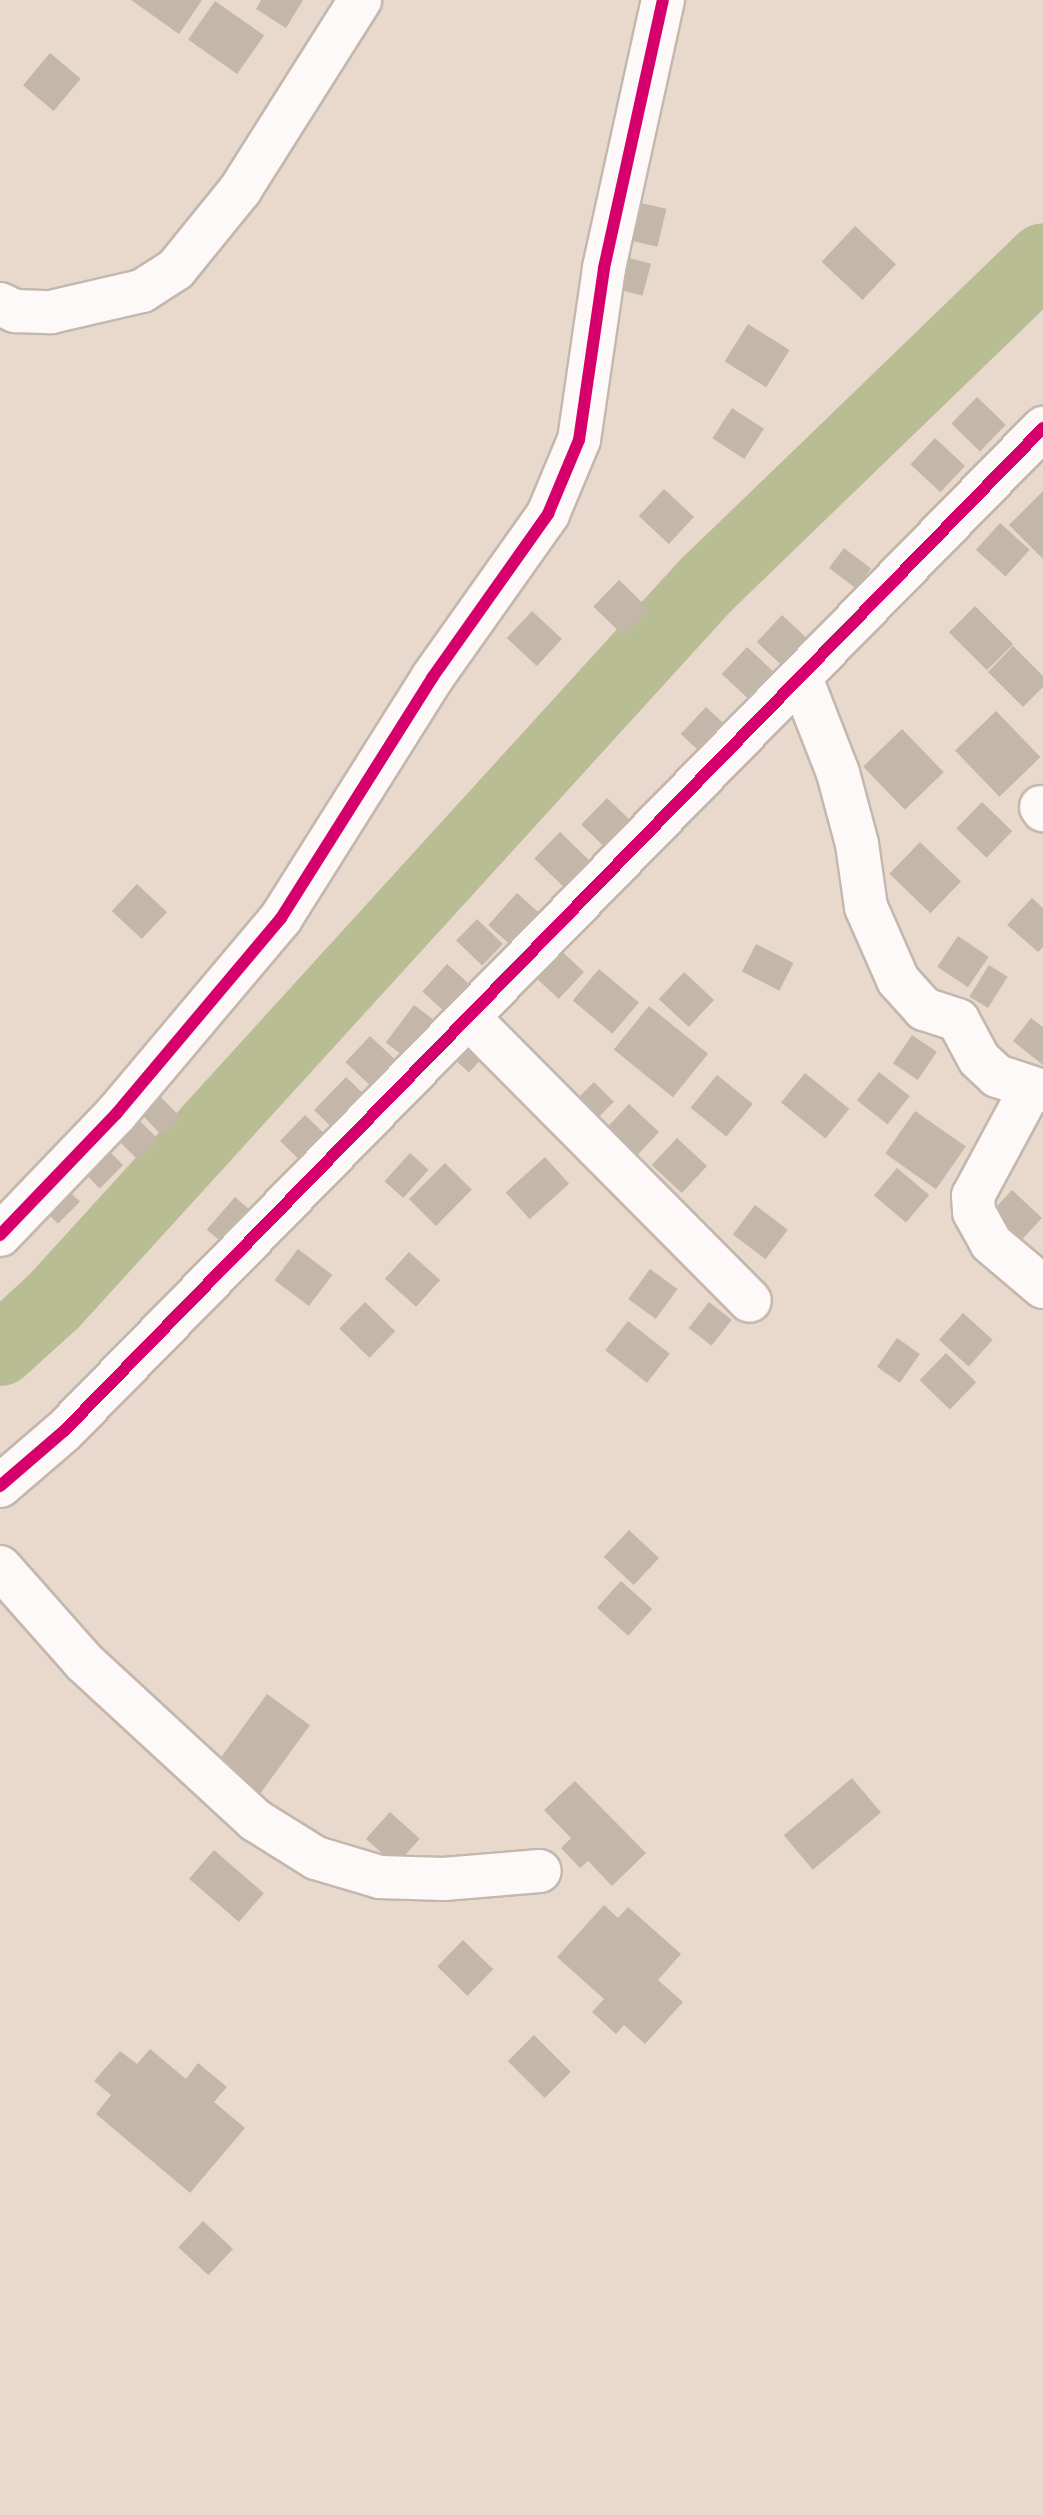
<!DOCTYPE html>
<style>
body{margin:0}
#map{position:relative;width:1043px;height:2515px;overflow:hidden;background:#e9d9cd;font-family:Quicksand,sans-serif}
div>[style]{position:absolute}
.river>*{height:72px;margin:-36px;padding:0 36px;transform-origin:36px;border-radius:36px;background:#b9bd94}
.building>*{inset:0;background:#c2b7a8;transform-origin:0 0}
.roads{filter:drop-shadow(2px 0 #c4b7ae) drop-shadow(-2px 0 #c4b7ae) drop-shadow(0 2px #c4b7ae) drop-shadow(0 -2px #c4b7ae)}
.minor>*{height:42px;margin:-21px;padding:0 21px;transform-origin:21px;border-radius:21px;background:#fcf9f8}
.cycleway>*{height:12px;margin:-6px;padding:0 6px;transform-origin:6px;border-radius:6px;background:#d6006c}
span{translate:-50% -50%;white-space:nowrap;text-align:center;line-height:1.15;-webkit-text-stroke:7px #fff;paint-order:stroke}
</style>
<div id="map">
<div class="river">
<i style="left:0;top:1350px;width:73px;rotate:-42.2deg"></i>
<i style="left:54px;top:1301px;width:968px;rotate:-47.68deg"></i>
<i style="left:706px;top:585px;width:469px;rotate:-44deg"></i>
</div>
<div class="building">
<i style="clip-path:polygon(131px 0,202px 0,179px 34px)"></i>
<i style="clip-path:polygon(261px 0,303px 0,286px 28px,256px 9px)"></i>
<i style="left:215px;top:1px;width:60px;height:47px;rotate:35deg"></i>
<i style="left:50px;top:53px;width:40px;height:42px;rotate:40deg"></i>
<i style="left:641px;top:203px;width:26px;height:39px;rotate:13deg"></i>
<i style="left:855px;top:226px;width:56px;height:49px;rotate:43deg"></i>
<i style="left:622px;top:256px;width:30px;height:33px;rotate:15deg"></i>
<i style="left:748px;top:324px;width:49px;height:44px;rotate:32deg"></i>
<i style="left:977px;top:397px;width:40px;height:37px;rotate:44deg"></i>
<i style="left:732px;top:408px;width:38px;height:36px;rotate:33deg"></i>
<i style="left:935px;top:438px;width:41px;height:36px;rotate:43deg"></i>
<i style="left:664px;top:489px;width:41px;height:37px;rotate:43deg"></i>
<i style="clip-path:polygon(1043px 491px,1043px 559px,1009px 525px)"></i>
<i style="left:1000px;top:523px;width:40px;height:36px;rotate:42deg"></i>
<i style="left:844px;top:548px;width:34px;height:25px;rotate:37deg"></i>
<i style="left:619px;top:580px;width:42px;height:37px;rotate:44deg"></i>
<i style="left:975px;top:606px;width:54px;height:37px;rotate:45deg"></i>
<i style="left:532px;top:611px;width:41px;height:37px;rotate:43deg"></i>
<i style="left:782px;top:615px;width:41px;height:37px;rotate:43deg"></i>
<i style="clip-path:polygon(1013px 646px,1043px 676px,1043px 687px,1023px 707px,988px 672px)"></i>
<i style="left:747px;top:647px;width:41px;height:37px;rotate:43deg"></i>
<i style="left:706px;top:707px;width:41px;height:37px;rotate:43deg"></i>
<i style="left:996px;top:711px;width:64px;height:57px;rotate:46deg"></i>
<i style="left:902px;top:729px;width:60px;height:54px;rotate:46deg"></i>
<i style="left:607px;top:798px;width:42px;height:37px;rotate:44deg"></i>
<i style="left:982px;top:802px;width:42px;height:37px;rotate:44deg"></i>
<i style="left:560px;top:832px;width:42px;height:37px;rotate:44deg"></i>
<i style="left:920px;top:842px;width:57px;height:44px;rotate:44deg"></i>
<i style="left:137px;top:884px;width:41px;height:37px;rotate:43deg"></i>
<i style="left:517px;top:893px;width:31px;height:43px;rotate:42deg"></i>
<i style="clip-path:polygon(1032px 898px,1043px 908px,1043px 947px,1038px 952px,1007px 925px)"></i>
<i style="left:477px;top:919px;width:36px;height:30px;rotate:44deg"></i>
<i style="left:958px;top:936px;width:37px;height:37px;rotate:34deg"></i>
<i style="left:554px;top:944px;width:41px;height:37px;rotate:43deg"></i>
<i style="left:756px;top:944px;width:42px;height:31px;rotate:27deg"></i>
<i style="left:447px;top:964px;width:42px;height:37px;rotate:42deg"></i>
<i style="left:989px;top:965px;width:22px;height:37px;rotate:32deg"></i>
<i style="left:599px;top:969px;width:52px;height:41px;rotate:40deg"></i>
<i style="left:684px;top:972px;width:41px;height:37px;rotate:43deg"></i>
<i style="left:414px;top:1005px;width:31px;height:47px;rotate:37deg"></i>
<i style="left:649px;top:1006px;width:76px;height:56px;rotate:39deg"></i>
<i style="clip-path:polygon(1031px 1018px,1043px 1027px,1043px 1065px,1013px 1041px)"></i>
<i style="left:471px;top:1032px;width:26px;height:31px;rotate:43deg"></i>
<i style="left:912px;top:1035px;width:30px;height:34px;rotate:34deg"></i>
<i style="left:370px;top:1036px;width:42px;height:36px;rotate:43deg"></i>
<i style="left:879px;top:1072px;width:39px;height:36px;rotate:38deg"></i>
<i style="left:805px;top:1073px;width:57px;height:38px;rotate:39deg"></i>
<i style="left:717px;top:1075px;width:46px;height:42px;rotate:39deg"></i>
<i style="left:346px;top:1077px;width:35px;height:46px;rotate:44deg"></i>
<i style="left:594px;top:1082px;width:28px;height:27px;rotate:45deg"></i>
<i style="left:158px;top:1094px;width:33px;height:26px;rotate:46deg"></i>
<i style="left:629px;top:1104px;width:41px;height:37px;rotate:43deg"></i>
<i style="left:915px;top:1111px;width:62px;height:52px;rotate:35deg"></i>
<i style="left:134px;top:1115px;width:35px;height:29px;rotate:45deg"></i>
<i style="left:305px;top:1115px;width:39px;height:36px;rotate:44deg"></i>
<i style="left:677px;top:1138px;width:41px;height:37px;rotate:43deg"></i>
<i style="left:104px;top:1146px;width:27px;height:33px;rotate:45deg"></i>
<i style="left:410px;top:1153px;width:25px;height:38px;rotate:42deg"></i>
<i style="left:545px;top:1157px;width:36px;height:53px;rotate:48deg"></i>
<i style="left:445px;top:1163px;width:38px;height:51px;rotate:45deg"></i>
<i style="left:897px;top:1168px;width:42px;height:36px;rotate:40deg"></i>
<i style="left:65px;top:1187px;width:21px;height:31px;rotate:45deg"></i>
<i style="left:1012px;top:1190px;width:41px;height:36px;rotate:43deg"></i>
<i style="left:235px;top:1197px;width:28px;height:43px;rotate:41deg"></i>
<i style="left:755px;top:1205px;width:41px;height:37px;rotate:37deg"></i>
<i style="left:298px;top:1249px;width:43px;height:39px;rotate:37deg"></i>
<i style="left:409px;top:1252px;width:42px;height:36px;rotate:42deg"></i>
<i style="left:650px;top:1269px;width:34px;height:37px;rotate:36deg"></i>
<i style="left:365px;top:1302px;width:42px;height:37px;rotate:44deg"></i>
<i style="left:709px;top:1302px;width:29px;height:33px;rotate:38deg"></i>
<i style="left:963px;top:1313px;width:40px;height:36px;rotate:42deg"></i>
<i style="left:628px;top:1321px;width:53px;height:37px;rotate:38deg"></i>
<i style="left:897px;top:1338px;width:28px;height:35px;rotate:35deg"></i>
<i style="left:946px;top:1353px;width:42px;height:38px;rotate:44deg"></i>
<i style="left:629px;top:1530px;width:41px;height:37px;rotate:43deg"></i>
<i style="left:621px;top:1581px;width:42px;height:36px;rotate:42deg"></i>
<i style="left:267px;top:1694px;width:53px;height:85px;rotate:36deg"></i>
<i style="left:852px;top:1778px;width:45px;height:89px;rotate:50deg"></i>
<i style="clip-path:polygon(575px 1781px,646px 1853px,612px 1886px,588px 1861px,580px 1868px,561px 1848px,571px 1838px,544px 1810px)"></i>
<i style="left:390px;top:1812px;width:40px;height:36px;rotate:42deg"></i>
<i style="left:214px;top:1850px;width:66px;height:38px;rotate:41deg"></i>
<i style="clip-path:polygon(604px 1905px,618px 1918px,628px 1907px,681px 1954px,658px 1980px,683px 2002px,645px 2044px,624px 2025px,616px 2034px,592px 2012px,604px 1999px,557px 1957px)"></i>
<i style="left:463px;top:1940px;width:42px;height:37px;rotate:44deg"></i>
<i style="left:534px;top:2035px;width:52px;height:37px;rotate:45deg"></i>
<i style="clip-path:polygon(150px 2049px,186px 2079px,198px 2063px,227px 2087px,214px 2102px,245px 2128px,190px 2193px,96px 2114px,111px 2095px,94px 2081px,120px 2051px,137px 2064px)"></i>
<i style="left:203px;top:2221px;width:41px;height:36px;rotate:43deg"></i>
</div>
<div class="roads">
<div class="minor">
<i style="left:0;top:304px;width:17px;rotate:25deg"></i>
<i style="left:15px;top:311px;width:36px;rotate:2deg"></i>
<i style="left:51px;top:312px;width:93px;rotate:-13deg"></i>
<i style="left:142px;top:291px;width:40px;rotate:-32.9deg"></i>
<i style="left:176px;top:269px;width:102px;rotate:-51deg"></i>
<i style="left:240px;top:190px;width:225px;rotate:-57.7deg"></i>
<i style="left:801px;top:678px;width:102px;rotate:68.7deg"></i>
<i style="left:838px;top:773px;width:73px;rotate:75deg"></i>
<i style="left:857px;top:844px;width:64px;rotate:81.9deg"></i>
<i style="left:866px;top:907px;width:80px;rotate:66.3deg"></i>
<i style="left:898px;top:980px;width:39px;rotate:48deg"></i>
<i style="left:924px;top:1009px;width:36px;rotate:18deg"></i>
<i style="left:958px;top:1020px;width:44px;rotate:61.7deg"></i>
<i style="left:979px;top:1059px;width:25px;rotate:43deg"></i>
<i style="left:997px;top:1076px;width:48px;rotate:18.1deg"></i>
<i style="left:1041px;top:807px;width:4px;rotate:56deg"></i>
<i style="left:470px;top:1019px;width:397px;rotate:45.2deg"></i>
<i style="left:1030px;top:1090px;width:120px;rotate:118.3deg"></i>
<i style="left:973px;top:1196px;width:16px;rotate:86deg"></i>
<i style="left:974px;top:1212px;width:35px;rotate:61deg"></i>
<i style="left:991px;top:1243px;width:68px;rotate:40.2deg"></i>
<i style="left:0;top:1235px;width:168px;rotate:-46.2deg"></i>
<i style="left:116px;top:1114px;width:256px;rotate:-49.9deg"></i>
<i style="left:281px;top:918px;width:284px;rotate:-57.8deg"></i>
<i style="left:432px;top:678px;width:201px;rotate:-54.7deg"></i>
<i style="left:548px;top:514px;width:80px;rotate:-67.3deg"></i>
<i style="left:579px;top:440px;width:174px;rotate:-81.7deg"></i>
<i style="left:604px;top:268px;width:274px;rotate:-77.6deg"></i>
<i style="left:0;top:1486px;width:84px;rotate:-40.7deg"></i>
<i style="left:64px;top:1431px;width:1402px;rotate:-45.69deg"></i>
<i style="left:0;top:1567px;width:128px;rotate:48.5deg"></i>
<i style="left:85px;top:1663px;width:231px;rotate:42.7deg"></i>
<i style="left:255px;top:1820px;width:72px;rotate:31.9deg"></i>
<i style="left:316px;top:1858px;width:67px;rotate:16.5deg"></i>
<i style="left:380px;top:1877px;width:64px;rotate:1.8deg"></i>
<i style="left:444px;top:1879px;width:96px;rotate:-4.8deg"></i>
</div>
</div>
<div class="cycleway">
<i style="left:0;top:1235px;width:168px;rotate:-46.2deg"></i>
<i style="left:116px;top:1114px;width:256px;rotate:-49.9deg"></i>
<i style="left:281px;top:918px;width:284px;rotate:-57.8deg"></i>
<i style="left:432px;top:678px;width:201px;rotate:-54.7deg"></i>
<i style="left:548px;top:514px;width:80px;rotate:-67.3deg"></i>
<i style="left:579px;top:440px;width:174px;rotate:-81.7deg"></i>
<i style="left:604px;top:268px;width:274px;rotate:-77.6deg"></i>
<i style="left:0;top:1486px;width:84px;rotate:-40.7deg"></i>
<i style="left:64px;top:1431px;width:1402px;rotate:-45.69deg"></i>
</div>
</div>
